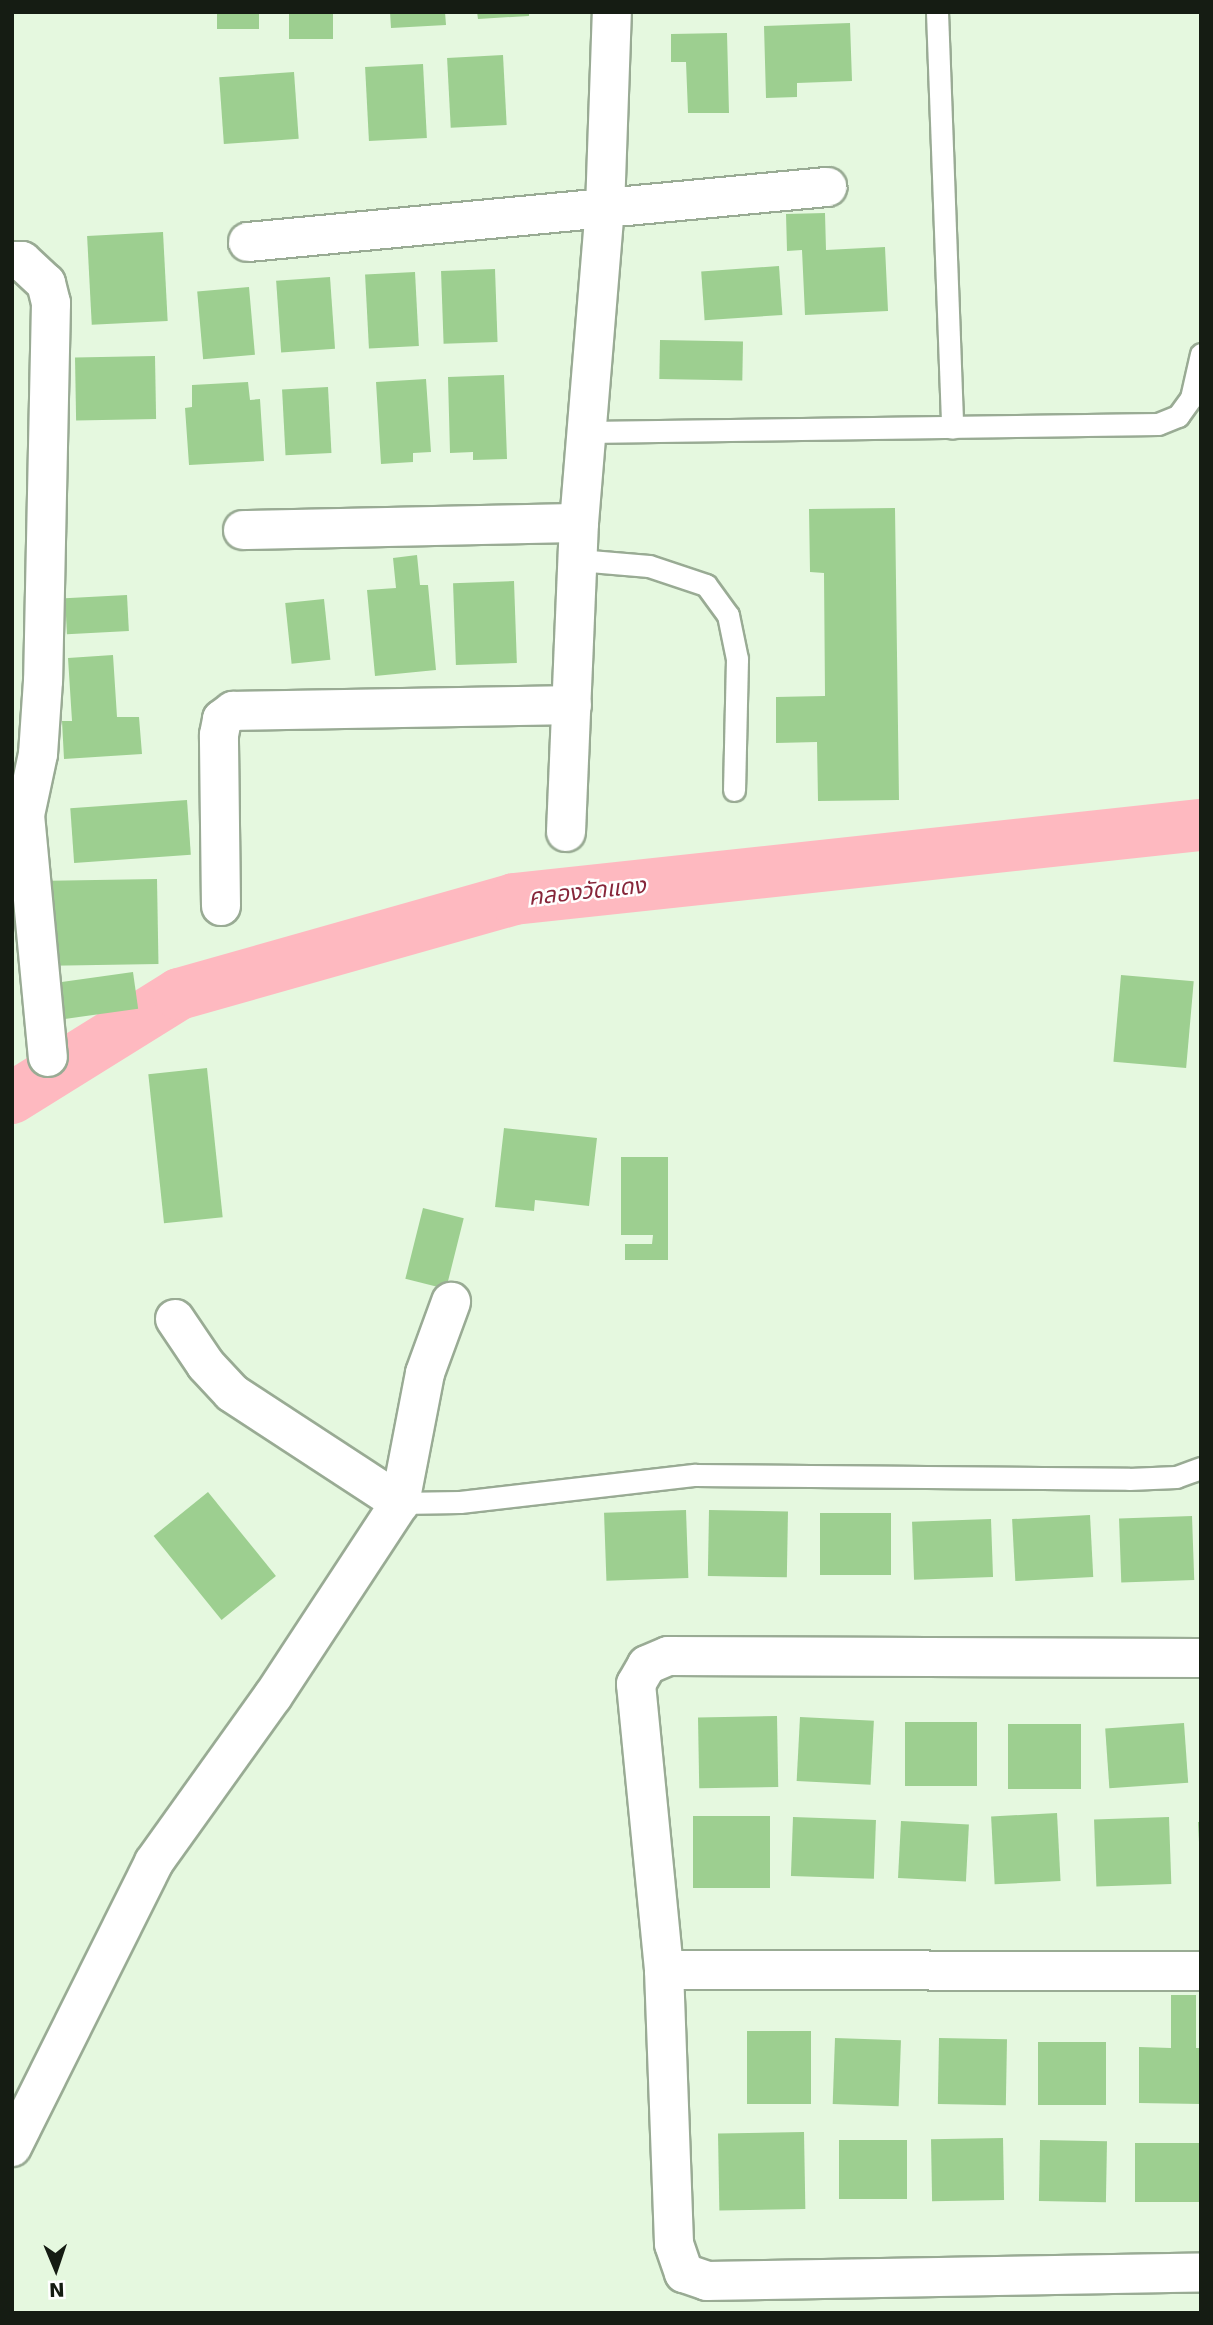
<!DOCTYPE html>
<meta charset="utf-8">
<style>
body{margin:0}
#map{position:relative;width:1213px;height:2325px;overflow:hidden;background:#e5f8df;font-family:"DejaVu Sans","Noto Sans Thai",sans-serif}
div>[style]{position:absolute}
.canal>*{height:52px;margin:-26px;padding:0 26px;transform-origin:26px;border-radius:26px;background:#feb9c0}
.building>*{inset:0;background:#9dcf90;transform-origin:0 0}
.roads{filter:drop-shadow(2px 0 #99ab94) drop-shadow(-2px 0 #99ab94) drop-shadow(0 2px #99ab94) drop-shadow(0 -2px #99ab94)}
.lane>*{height:21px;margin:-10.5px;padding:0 10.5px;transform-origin:10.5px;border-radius:10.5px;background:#fff}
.street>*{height:38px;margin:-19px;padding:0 19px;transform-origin:19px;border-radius:19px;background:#fff}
span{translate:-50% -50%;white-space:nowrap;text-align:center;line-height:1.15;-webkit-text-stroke:5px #fff;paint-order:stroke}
.water-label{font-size:23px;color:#87263a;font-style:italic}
.frame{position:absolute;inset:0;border:14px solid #151c13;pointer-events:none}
.north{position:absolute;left:21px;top:2234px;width:70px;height:70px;-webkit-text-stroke:5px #fff;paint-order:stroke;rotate:178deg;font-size:19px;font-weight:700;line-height:28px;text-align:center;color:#151c13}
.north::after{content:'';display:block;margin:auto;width:24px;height:32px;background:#151c13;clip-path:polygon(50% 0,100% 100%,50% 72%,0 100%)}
</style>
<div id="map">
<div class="canal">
<i style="left:12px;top:1098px;width:197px;rotate:-31.9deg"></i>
<i style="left:179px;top:994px;width:348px;rotate:-15.8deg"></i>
<i style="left:514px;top:899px;width:691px;rotate:-6.15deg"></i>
</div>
<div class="building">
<i style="left:217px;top:12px;width:42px;height:17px"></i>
<i style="left:289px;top:12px;width:44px;height:27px"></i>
<i style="clip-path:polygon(390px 12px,445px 12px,446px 25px,391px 28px)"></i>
<i style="clip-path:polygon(477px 12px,529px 12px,529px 16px,478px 19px)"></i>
<i style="clip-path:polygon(850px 23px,852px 81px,797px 83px,797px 97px,766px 98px,764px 26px)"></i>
<i style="clip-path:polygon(727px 33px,729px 113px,688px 113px,686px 62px,671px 62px,671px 34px)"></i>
<i style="left:503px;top:55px;width:70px;height:56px;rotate:87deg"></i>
<i style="left:423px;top:64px;width:74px;height:58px;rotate:87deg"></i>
<i style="left:294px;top:72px;width:67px;height:75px;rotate:86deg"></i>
<i style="clip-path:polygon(825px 213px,826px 250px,885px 247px,888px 311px,805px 315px,802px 250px,787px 251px,786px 214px)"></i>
<i style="left:163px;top:232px;width:89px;height:76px;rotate:87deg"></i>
<i style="left:779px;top:266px;width:49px;height:78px;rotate:86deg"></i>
<i style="left:495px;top:269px;width:73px;height:54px;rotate:88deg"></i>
<i style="left:415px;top:272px;width:74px;height:50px;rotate:87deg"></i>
<i style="left:330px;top:277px;width:72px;height:54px;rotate:86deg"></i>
<i style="left:249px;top:287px;width:68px;height:52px;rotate:85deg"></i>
<i style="left:660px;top:340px;width:83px;height:39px;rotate:1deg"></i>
<i style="left:155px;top:356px;width:63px;height:80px;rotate:89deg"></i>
<i style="clip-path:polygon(504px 375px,507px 459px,473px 460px,473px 452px,450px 453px,448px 377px)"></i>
<i style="clip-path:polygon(426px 379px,431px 452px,413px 453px,413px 462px,381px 464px,376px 382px)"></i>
<i style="clip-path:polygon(248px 382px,250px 400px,260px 399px,264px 461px,189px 465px,185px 408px,192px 407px,192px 385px)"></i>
<i style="left:328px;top:387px;width:66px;height:46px;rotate:87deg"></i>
<i style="clip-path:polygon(895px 508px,899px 800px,818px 801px,817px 742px,776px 743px,776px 697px,825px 696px,824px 573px,810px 572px,809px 509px)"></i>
<i style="clip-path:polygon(417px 555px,420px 585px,428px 585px,436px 670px,375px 676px,367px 590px,396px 588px,393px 558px)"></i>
<i style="left:514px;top:581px;width:82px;height:61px;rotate:88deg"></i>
<i style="left:127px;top:595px;width:36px;height:62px;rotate:87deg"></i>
<i style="left:324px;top:599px;width:61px;height:39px;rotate:84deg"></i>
<i style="clip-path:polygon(113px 655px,117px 717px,139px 717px,142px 754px,64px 759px,62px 721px,72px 721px,68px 658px)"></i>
<i style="left:187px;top:800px;width:55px;height:117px;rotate:86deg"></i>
<i style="left:157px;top:879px;width:85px;height:107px;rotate:89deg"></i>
<i style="left:133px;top:972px;width:37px;height:81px;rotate:82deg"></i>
<i style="left:1121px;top:975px;width:73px;height:87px;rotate:5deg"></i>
<i style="left:207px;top:1068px;width:150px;height:59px;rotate:84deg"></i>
<i style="clip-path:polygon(504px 1128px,597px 1138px,589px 1206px,535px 1200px,534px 1211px,495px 1207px)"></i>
<i style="clip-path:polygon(621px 1157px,668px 1157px,668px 1260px,625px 1260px,625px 1244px,652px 1244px,653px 1235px,621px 1235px)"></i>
<i style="left:423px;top:1208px;width:42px;height:73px;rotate:14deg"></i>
<i style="left:208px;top:1492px;width:108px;height:70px;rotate:51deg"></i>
<i style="left:686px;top:1510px;width:68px;height:82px;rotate:88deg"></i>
<i style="left:709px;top:1510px;width:79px;height:66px;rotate:1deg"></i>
<i style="left:820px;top:1513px;width:71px;height:62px"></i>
<i style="left:1090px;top:1515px;width:62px;height:78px;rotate:87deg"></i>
<i style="left:1192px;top:1516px;width:64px;height:73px;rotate:88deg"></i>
<i style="left:991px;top:1519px;width:58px;height:79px;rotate:88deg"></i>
<i style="left:777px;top:1716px;width:71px;height:79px;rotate:89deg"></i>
<i style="left:800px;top:1717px;width:74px;height:64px;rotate:3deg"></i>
<i style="left:977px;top:1722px;width:64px;height:72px;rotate:90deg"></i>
<i style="left:1184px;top:1723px;width:60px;height:79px;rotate:86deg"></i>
<i style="left:1008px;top:1724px;width:73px;height:65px"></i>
<i style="left:1057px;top:1813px;width:68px;height:66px;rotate:87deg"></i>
<i style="left:693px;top:1816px;width:77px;height:72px"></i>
<i style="left:793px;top:1817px;width:83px;height:59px;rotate:2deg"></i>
<i style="left:1169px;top:1817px;width:67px;height:75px;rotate:88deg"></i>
<i style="left:901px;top:1821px;width:68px;height:57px;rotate:3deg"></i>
<i style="clip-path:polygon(1198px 1822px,1201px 1822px,1201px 1842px,1199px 1842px)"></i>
<i style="clip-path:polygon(1171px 1995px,1196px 1995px,1196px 2048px,1201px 2048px,1201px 2104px,1139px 2103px,1139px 2047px,1171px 2048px)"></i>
<i style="left:747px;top:2031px;width:64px;height:73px"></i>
<i style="left:835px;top:2038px;width:66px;height:66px;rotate:2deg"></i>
<i style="left:939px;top:2038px;width:68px;height:66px;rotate:1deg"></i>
<i style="left:1038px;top:2042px;width:68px;height:63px"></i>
<i style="left:804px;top:2132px;width:77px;height:86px;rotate:89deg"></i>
<i style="left:1003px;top:2138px;width:62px;height:72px;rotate:89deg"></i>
<i style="left:839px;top:2140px;width:68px;height:59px"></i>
<i style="left:1040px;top:2140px;width:67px;height:61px;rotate:1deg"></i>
<i style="left:1201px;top:2143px;width:59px;height:66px;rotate:90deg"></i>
</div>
<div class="roads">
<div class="lane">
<i style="left:937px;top:12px;width:416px;rotate:87.9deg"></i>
<i style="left:587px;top:432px;width:571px;rotate:-0.8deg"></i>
<i style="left:1158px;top:424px;width:22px;rotate:-22deg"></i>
<i style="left:1178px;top:416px;width:22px;rotate:-54deg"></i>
<i style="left:1191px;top:398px;width:45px;rotate:-77.2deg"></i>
<i style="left:578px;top:560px;width:71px;rotate:4.8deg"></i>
<i style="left:649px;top:566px;width:60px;rotate:18.4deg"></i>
<i style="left:706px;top:585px;width:37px;rotate:54deg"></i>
<i style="left:728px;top:615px;width:45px;rotate:78.4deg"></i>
<i style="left:737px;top:659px;width:131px;rotate:91.3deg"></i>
<i style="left:400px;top:1503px;width:60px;rotate:-1deg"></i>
<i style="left:460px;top:1502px;width:237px;rotate:-6.6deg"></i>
<i style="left:695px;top:1475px;width:434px;rotate:0.5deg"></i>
<i style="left:1129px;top:1479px;width:47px;rotate:-2.4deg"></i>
<i style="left:1176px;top:1477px;width:27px;rotate:-20deg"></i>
</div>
<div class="street">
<i style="left:248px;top:242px;width:582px;rotate:-5.43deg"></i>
<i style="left:12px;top:261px;width:10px"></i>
<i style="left:22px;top:261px;width:33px;rotate:43deg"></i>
<i style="left:46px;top:283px;width:21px;rotate:76deg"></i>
<i style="left:51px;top:303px;width:378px;rotate:91.2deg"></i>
<i style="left:43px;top:681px;width:73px;rotate:93.9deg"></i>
<i style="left:38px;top:754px;width:62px;rotate:102deg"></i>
<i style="left:25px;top:815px;width:243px;rotate:84.6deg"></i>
<i style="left:243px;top:530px;width:336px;rotate:-1.2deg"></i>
<i style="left:566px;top:832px;width:309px;rotate:-87.6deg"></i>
<i style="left:579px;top:523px;width:315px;rotate:-85.3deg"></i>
<i style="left:605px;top:209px;width:197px;rotate:-88deg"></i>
<i style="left:221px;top:906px;width:171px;rotate:-90.7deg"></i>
<i style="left:219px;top:735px;width:16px;rotate:-79deg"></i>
<i style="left:222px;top:719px;width:14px;rotate:-36deg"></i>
<i style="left:233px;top:711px;width:339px;rotate:-1deg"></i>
<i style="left:175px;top:1319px;width:55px;rotate:56deg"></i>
<i style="left:206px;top:1365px;width:38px;rotate:47deg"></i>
<i style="left:232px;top:1393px;width:201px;rotate:33.2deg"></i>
<i style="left:1201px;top:1658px;width:533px;rotate:-179.79deg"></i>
<i style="left:668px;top:1656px;width:23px;rotate:157deg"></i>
<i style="left:647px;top:1665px;width:22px;rotate:120deg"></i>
<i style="left:636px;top:1684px;width:287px;rotate:84.4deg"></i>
<i style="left:664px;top:1970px;width:274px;rotate:87.9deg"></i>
<i style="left:674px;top:2244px;width:31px;rotate:71deg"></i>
<i style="left:684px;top:2273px;width:24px;rotate:19deg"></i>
<i style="left:707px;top:2281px;width:494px;rotate:-1deg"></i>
<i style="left:664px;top:1970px;width:537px;rotate:0.11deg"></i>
<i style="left:12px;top:2147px;width:318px;rotate:-63.5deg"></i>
<i style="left:154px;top:1862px;width:204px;rotate:-54.4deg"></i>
<i style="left:273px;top:1696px;width:231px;rotate:-56.7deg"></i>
<i style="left:400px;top:1503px;width:132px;rotate:-79.1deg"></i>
<i style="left:425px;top:1373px;width:76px;rotate:-69.9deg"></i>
</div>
</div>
<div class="water-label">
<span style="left:587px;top:891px;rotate:-6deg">คลองวัดแดง</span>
</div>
<div class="frame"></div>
<div class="north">N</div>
</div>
